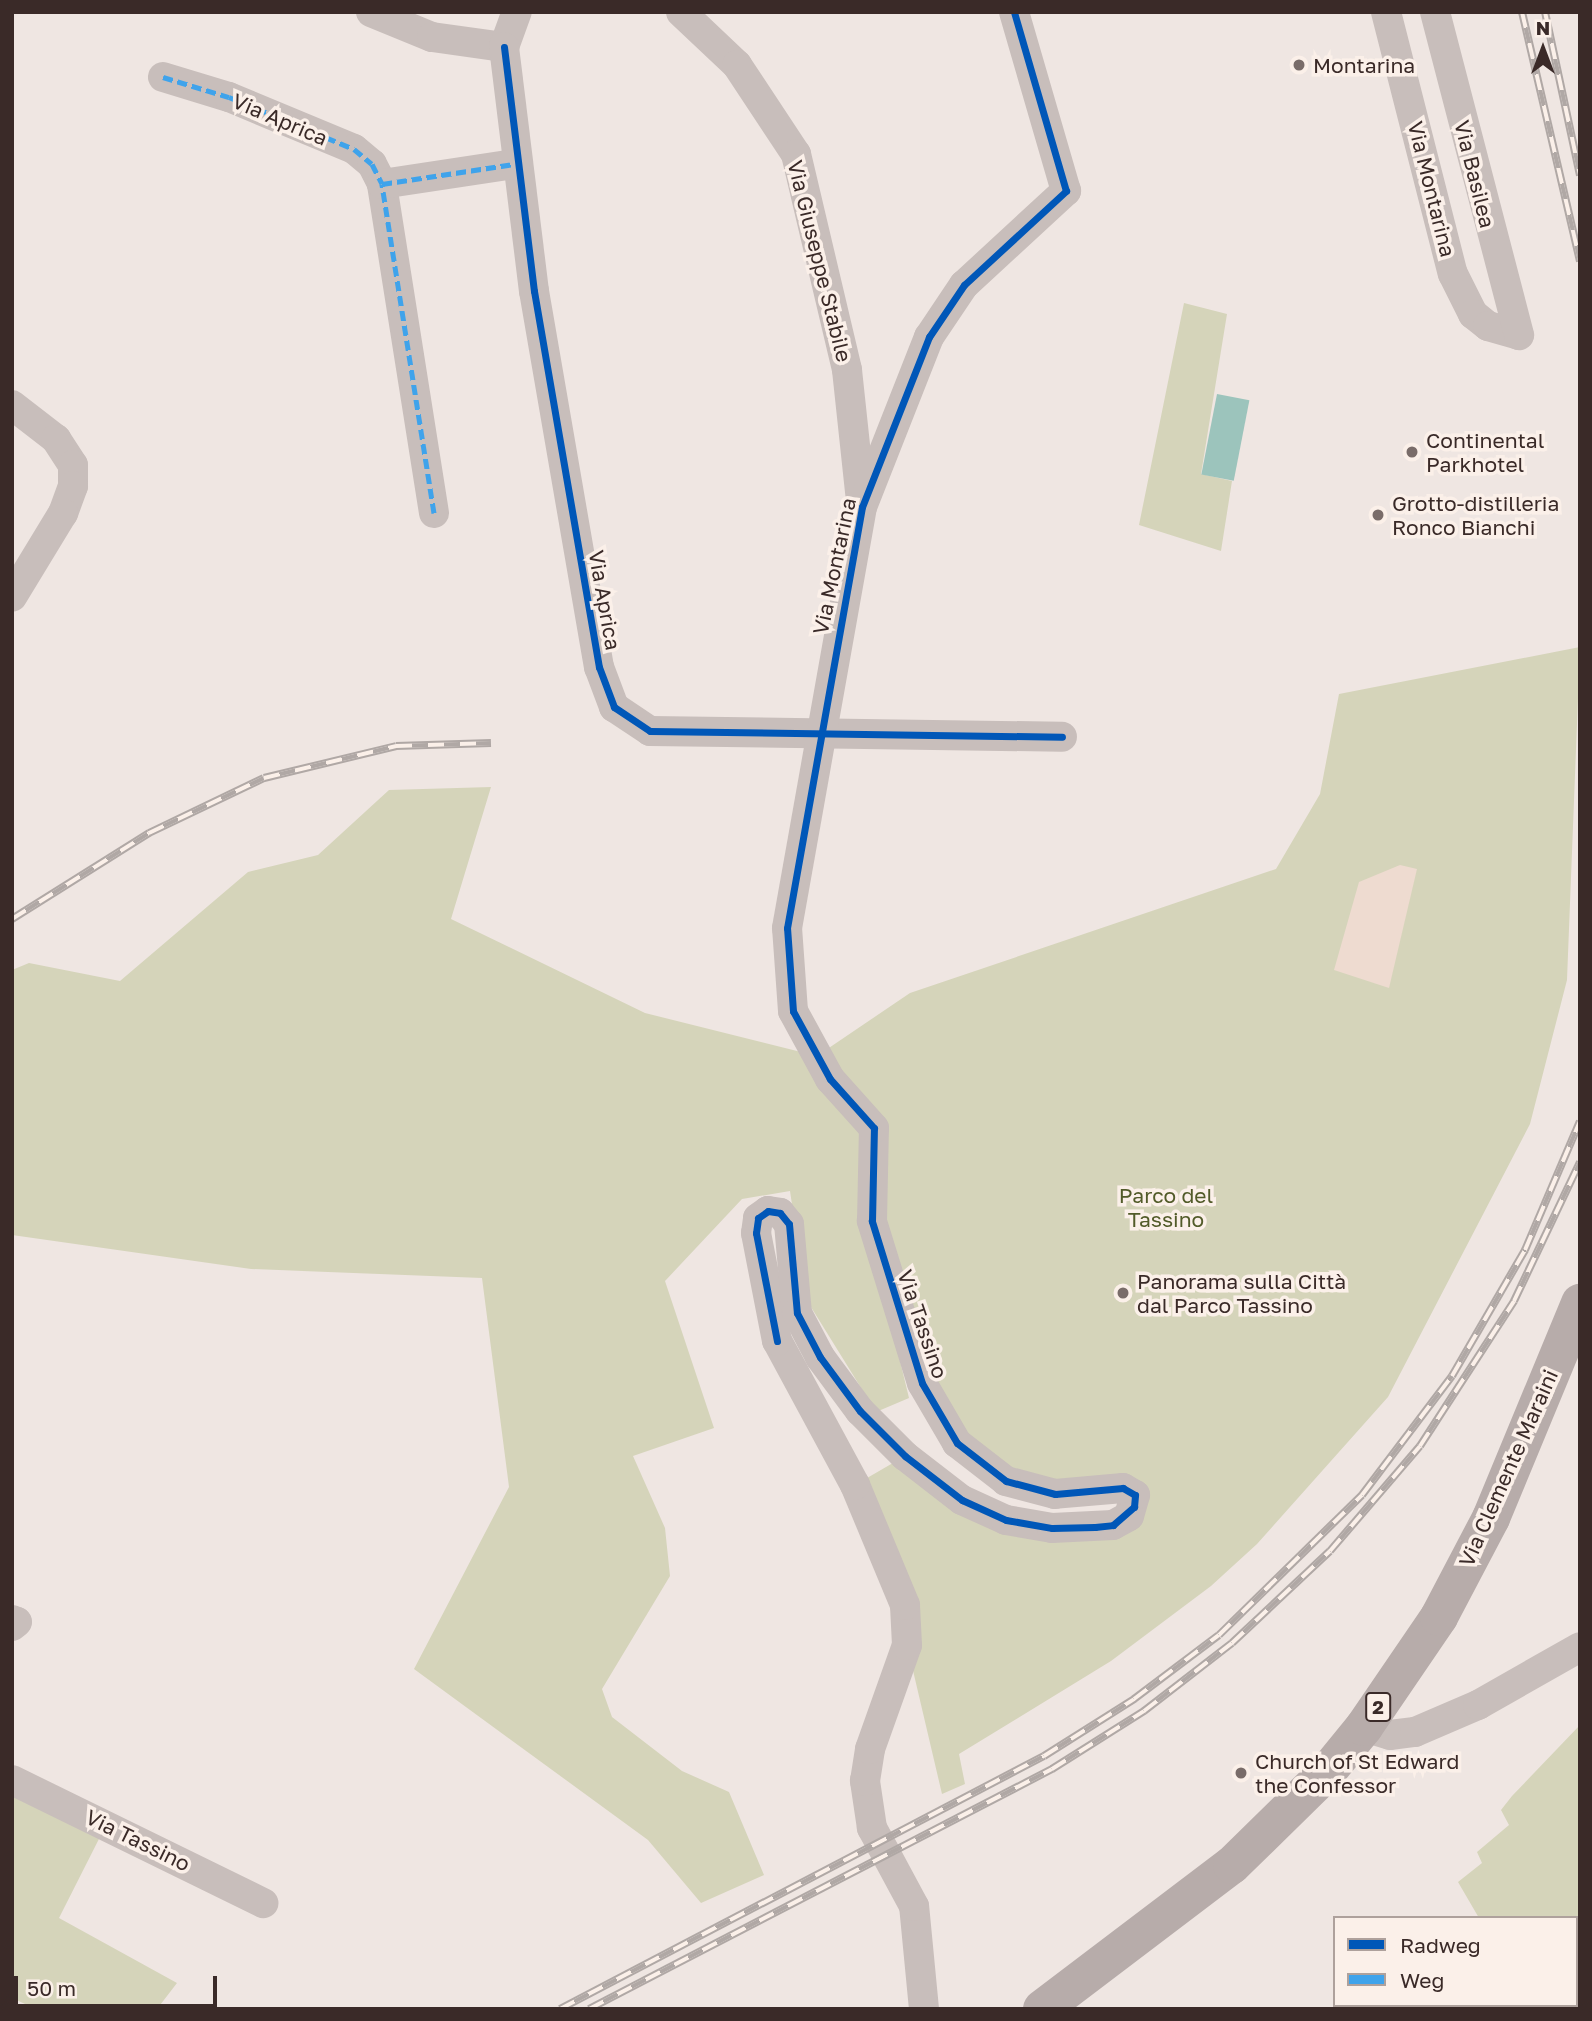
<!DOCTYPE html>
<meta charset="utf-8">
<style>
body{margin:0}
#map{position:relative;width:1592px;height:2021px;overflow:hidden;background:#efe6e2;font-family:"Golos Text",sans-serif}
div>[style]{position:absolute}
.green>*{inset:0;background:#d5d4ba}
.plaza>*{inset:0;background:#eedbd0}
.water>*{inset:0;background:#9cc4bc;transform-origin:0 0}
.minor>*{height:30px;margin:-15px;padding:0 15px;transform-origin:15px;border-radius:15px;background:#c8bebb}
.primary>*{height:38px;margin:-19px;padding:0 19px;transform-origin:19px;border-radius:19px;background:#b7acaa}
.rail>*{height:8px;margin-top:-4px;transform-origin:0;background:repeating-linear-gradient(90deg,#fbf0e9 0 16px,#b0a8a5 0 32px);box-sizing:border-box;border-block:2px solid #b0a8a5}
.quiet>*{height:5px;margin-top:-2.5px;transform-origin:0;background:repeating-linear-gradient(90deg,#3fa3eb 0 10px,transparent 0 15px)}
.cycleway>*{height:7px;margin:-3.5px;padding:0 3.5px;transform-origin:3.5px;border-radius:3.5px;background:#0057b8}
.dots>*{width:19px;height:19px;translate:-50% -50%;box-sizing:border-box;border:4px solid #fbf0e9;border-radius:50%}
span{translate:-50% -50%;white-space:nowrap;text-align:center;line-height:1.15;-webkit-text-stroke:7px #fbf0e9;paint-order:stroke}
.shield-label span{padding:2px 5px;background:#fbf0e9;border:2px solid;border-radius:5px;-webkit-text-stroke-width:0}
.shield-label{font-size:19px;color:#3a2a28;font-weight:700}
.poi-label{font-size:21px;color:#3a2a28}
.left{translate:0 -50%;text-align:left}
.street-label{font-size:21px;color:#3a2a28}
.park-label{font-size:21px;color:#525b29}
.frame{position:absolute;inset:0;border:14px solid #3a2a28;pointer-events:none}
.legend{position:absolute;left:1333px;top:1916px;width:245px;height:91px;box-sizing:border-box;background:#fbf0e9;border:2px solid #aea19c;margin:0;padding:9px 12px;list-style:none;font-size:21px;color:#3a2a28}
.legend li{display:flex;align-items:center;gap:14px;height:35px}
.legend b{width:35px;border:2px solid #aea19c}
.north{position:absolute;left:1508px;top:14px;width:70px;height:70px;-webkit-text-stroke:5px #fbf0e9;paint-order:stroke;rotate:0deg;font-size:19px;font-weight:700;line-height:28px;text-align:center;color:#3a2a28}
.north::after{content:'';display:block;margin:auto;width:24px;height:32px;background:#3a2a28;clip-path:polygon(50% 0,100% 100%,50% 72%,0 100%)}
.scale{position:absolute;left:14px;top:1976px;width:203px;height:32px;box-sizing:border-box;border:4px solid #3a2a28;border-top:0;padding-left:9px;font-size:21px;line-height:24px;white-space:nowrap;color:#3a2a28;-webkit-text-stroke:5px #fbf0e9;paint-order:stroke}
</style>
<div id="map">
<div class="green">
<i style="clip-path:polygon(1184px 303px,1227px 314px,1201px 474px,1232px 481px,1221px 551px,1139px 525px)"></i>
<i style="clip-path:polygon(1580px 647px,1567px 980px,1530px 1124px,1388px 1397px,1257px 1544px,1211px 1586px,1111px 1661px,959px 1754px,965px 1784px,942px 1794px,907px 1645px,855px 1485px,905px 1456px,962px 1500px,1094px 1527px,1135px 1495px,1055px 1494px,957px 1443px,877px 1266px,909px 1398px,876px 1412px,806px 1299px,790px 1191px,742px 1199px,665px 1281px,714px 1428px,633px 1456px,665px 1528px,670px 1576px,602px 1689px,612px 1717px,682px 1771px,729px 1792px,764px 1875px,701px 1903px,648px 1840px,414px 1669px,509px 1487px,482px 1278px,251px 1269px,12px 1235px,12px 970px,29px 963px,120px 981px,248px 872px,318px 855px,389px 790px,491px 787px,451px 919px,645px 1013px,817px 1056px,910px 993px,1276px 869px,1320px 794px,1339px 694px)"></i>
<i style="clip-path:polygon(1580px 1725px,1580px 2009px,1340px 2009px,1576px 2005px,1576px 1918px,1479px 1918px,1458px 1882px,1482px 1863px,1477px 1852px,1509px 1825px,1501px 1810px,1512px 1796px)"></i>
<i style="clip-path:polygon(12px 1788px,104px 1829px,59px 1918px,177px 1983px,157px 2009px,36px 2009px,12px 1998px)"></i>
</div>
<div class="plaza">
<i style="clip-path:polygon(1400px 865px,1417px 869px,1389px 988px,1334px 970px,1359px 882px)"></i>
</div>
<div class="water">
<i style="left:1217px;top:394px;width:33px;height:82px;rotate:11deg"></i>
</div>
<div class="minor">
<i style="left:371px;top:12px;width:66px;rotate:22.3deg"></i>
<i style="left:432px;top:37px;width:73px;rotate:7.9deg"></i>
<i style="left:504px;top:47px;width:37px;rotate:-70deg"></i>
<i style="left:681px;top:12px;width:77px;rotate:43.4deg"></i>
<i style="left:737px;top:65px;width:107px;rotate:56.5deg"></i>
<i style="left:796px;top:154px;width:222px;rotate:76.7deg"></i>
<i style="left:847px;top:370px;width:131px;rotate:83.9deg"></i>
<i style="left:1386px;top:12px;width:270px;rotate:75.7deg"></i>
<i style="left:1453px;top:274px;width:45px;rotate:63.4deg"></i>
<i style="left:1473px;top:314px;width:19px;rotate:39deg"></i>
<i style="left:1488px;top:326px;width:32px;rotate:16deg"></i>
<i style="left:1435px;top:12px;width:334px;rotate:75.4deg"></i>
<i style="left:504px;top:47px;width:246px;rotate:83deg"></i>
<i style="left:534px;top:291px;width:382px;rotate:80.2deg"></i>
<i style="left:599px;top:667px;width:43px;rotate:69.4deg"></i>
<i style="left:614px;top:707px;width:43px;rotate:33.7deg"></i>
<i style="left:650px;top:731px;width:412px;rotate:0.8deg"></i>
<i style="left:163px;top:77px;width:69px;rotate:16.9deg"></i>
<i style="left:229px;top:97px;width:135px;rotate:22.6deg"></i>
<i style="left:354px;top:149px;width:23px;rotate:40deg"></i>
<i style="left:372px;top:164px;width:22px;rotate:63deg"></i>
<i style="left:12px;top:405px;width:56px;rotate:37.7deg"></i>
<i style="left:56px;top:439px;width:31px;rotate:57deg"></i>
<i style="left:73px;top:465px;width:21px;rotate:90deg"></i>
<i style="left:73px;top:486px;width:29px;rotate:110deg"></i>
<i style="left:63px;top:513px;width:98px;rotate:121.3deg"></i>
<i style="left:434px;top:513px;width:333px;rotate:-99deg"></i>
<i style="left:382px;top:184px;width:134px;rotate:-8.6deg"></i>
<i style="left:12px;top:1620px;width:5px;rotate:22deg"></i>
<i style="left:17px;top:1622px;width:6px;rotate:141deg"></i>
<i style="left:1364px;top:1727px;width:27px;rotate:17deg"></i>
<i style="left:1390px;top:1735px;width:25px;rotate:-7deg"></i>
<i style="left:1415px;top:1732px;width:69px;rotate:-23.2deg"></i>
<i style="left:1478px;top:1705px;width:117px;rotate:-29.6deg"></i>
<i style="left:12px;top:1780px;width:280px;rotate:26.1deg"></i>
<i style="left:924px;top:2009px;width:103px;rotate:-95.5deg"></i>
<i style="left:914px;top:1906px;width:89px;rotate:-118.3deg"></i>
<i style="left:872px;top:1828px;width:48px;rotate:-98.5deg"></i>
<i style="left:865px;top:1781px;width:32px;rotate:-81deg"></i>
<i style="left:870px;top:1749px;width:110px;rotate:-70.4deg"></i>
<i style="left:907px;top:1645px;width:40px;rotate:-92.9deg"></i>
<i style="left:905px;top:1605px;width:130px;rotate:-112.6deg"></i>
<i style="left:855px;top:1485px;width:164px;rotate:-118.4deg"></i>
<i style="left:777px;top:1341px;width:110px;rotate:-101deg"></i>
<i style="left:756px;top:1233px;width:15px;rotate:-82deg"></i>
<i style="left:758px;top:1218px;width:12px;rotate:-35deg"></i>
<i style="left:768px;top:1211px;width:12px;rotate:9deg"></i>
<i style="left:780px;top:1213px;width:14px;rotate:51deg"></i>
<i style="left:789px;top:1224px;width:89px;rotate:84.9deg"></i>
<i style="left:797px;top:1313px;width:50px;rotate:62.4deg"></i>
<i style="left:820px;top:1357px;width:67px;rotate:53.5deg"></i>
<i style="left:860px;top:1411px;width:64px;rotate:45deg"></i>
<i style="left:905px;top:1456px;width:72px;rotate:37.7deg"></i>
<i style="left:962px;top:1500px;width:48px;rotate:24.4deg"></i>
<i style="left:1006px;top:1520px;width:47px;rotate:9.9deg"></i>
<i style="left:1052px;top:1528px;width:61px;rotate:-2.8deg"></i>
<i style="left:1113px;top:1525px;width:18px;rotate:-29deg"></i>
<i style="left:1129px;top:1516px;width:22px;rotate:-74deg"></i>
<i style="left:1135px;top:1495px;width:14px;rotate:-150deg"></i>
<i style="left:1123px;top:1488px;width:68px;rotate:175deg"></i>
<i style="left:1055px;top:1494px;width:51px;rotate:-165.1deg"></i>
<i style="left:1006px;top:1481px;width:62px;rotate:-142.2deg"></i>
<i style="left:957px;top:1443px;width:69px;rotate:-120.3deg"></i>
<i style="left:922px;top:1383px;width:170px;rotate:-107.2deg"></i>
<i style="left:872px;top:1221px;width:93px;rotate:-88.8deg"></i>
<i style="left:874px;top:1128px;width:66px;rotate:-131.9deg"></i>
<i style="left:830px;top:1079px;width:77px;rotate:-118.6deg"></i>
<i style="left:793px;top:1011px;width:83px;rotate:-94.1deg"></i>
<i style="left:787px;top:928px;width:428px;rotate:-79.9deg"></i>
<i style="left:862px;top:507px;width:183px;rotate:-68.5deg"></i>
<i style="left:929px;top:337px;width:63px;rotate:-56.1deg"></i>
<i style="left:964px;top:285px;width:139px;rotate:-42.7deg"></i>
<i style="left:1066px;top:191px;width:186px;rotate:-106.2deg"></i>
</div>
<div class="primary">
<i style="left:1042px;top:2009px;width:238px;rotate:-37.2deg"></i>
<i style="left:1232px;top:1865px;width:134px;rotate:-44.4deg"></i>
<i style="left:1328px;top:1771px;width:57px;rotate:-50.7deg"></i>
<i style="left:1364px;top:1727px;width:133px;rotate:-55.7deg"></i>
<i style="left:1439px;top:1617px;width:112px;rotate:-62.3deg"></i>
<i style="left:1491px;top:1518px;width:233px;rotate:-67.5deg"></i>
</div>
<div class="rail">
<i style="left:1522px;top:12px;width:256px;rotate:76.9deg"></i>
<i style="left:1545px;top:12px;width:167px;rotate:77.9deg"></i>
<i style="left:12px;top:919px;width:162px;rotate:-32.1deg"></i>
<i style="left:149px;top:833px;width:127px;rotate:-25.6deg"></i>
<i style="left:264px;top:778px;width:136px;rotate:-13.6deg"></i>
<i style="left:396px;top:746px;width:95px;rotate:-1.8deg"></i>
<i style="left:560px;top:2009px;width:546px;rotate:-27.6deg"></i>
<i style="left:1044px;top:1756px;width:107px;rotate:-32.3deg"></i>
<i style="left:1134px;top:1699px;width:106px;rotate:-37deg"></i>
<i style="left:1219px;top:1635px;width:200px;rotate:-44.4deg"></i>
<i style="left:1362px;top:1495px;width:149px;rotate:-52.9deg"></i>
<i style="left:1452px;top:1376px;width:146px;rotate:-59.9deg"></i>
<i style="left:1525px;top:1250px;width:140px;rotate:-66.9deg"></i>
<i style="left:589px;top:2009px;width:522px;rotate:-27.4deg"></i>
<i style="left:1052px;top:1769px;width:109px;rotate:-32.2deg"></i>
<i style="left:1144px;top:1711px;width:111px;rotate:-37.7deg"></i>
<i style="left:1232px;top:1643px;width:134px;rotate:-43.2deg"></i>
<i style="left:1330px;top:1551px;width:138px;rotate:-49.4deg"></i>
<i style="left:1420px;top:1446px;width:173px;rotate:-57deg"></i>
<i style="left:1514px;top:1301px;width:154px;rotate:-64.6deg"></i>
</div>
<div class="quiet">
<i style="left:163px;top:77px;width:69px;rotate:16.9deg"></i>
<i style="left:229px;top:97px;width:135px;rotate:22.6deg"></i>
<i style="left:354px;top:149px;width:23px;rotate:40deg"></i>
<i style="left:372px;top:164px;width:22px;rotate:63deg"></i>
<i style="left:434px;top:513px;width:333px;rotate:-99deg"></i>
<i style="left:382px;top:184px;width:134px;rotate:-8.6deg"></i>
</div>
<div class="cycleway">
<i style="left:504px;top:47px;width:246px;rotate:83deg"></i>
<i style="left:534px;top:291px;width:382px;rotate:80.2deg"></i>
<i style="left:599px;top:667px;width:43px;rotate:69.4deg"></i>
<i style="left:614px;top:707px;width:43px;rotate:33.7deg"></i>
<i style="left:650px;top:731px;width:412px;rotate:0.8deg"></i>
<i style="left:777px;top:1341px;width:110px;rotate:-101deg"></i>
<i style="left:756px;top:1233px;width:15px;rotate:-82deg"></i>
<i style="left:758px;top:1218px;width:12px;rotate:-35deg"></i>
<i style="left:768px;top:1211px;width:12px;rotate:9deg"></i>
<i style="left:780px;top:1213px;width:14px;rotate:51deg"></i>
<i style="left:789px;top:1224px;width:89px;rotate:84.9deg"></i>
<i style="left:797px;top:1313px;width:50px;rotate:62.4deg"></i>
<i style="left:820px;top:1357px;width:67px;rotate:53.5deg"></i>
<i style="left:860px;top:1411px;width:64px;rotate:45deg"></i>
<i style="left:905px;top:1456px;width:72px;rotate:37.7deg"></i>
<i style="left:962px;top:1500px;width:48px;rotate:24.4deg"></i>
<i style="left:1006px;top:1520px;width:47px;rotate:9.9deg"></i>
<i style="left:1052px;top:1528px;width:43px;rotate:-1.3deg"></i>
<i style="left:1095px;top:1527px;width:18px;rotate:-6deg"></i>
<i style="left:1113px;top:1525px;width:28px;rotate:-41deg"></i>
<i style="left:1134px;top:1507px;width:12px;rotate:-85deg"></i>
<i style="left:1135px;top:1495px;width:14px;rotate:-150deg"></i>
<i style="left:1123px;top:1488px;width:68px;rotate:175deg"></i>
<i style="left:1055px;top:1494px;width:51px;rotate:-165.1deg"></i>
<i style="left:1006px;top:1481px;width:62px;rotate:-142.2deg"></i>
<i style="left:957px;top:1443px;width:69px;rotate:-120.3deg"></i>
<i style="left:922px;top:1383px;width:170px;rotate:-107.2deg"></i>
<i style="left:872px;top:1221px;width:93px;rotate:-88.8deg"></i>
<i style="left:874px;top:1128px;width:66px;rotate:-131.9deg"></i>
<i style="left:830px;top:1079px;width:77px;rotate:-118.6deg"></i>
<i style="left:793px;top:1011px;width:83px;rotate:-94.1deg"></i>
<i style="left:787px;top:928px;width:428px;rotate:-79.9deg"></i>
<i style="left:862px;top:507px;width:183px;rotate:-68.5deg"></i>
<i style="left:929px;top:337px;width:63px;rotate:-56.1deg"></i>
<i style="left:964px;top:285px;width:139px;rotate:-42.7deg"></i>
<i style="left:1066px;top:191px;width:186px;rotate:-106.2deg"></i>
</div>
<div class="dots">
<i style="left:1299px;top:65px;background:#796c69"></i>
<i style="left:1412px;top:452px;background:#796c69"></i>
<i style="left:1378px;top:515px;background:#796c69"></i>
<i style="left:1123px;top:1293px;background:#796c69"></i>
<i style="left:1241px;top:1773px;background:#796c69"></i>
</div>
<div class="shield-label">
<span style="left:1378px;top:1707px">2</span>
</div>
<div class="poi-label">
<span class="left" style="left:1313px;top:65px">Montarina</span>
<span class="left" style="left:1426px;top:452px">Continental<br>Parkhotel</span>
<span class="left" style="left:1392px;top:515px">Grotto-distilleria<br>Ronco Bianchi</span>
<span class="left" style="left:1137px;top:1293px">Panorama sulla Città<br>dal Parco Tassino</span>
<span class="left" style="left:1255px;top:1773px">Church of St Edward<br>the Confessor</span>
</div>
<div class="street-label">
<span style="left:280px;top:119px;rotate:23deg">Via Aprica</span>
<span style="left:1475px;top:174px;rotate:76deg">Via Basilea</span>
<span style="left:1432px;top:189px;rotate:76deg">Via Montarina</span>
<span style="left:820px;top:261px;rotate:76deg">Via Giuseppe Stabile</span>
<span style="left:834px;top:566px;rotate:-78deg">Via Montarina</span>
<span style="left:605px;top:600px;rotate:80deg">Via Aprica</span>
<span style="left:923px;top:1324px;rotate:71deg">Via Tassino</span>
<span style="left:1508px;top:1468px;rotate:-66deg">Via Clemente Maraini</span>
<span style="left:138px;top:1840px;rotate:26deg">Via Tassino</span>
</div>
<div class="park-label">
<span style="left:1166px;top:1207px">Parco del<br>Tassino</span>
</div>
<div class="frame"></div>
<ul class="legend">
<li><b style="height:9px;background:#0057b8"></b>Radweg</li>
<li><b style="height:9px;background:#3fa3eb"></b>Weg</li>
</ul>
<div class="north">N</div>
<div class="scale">50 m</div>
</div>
